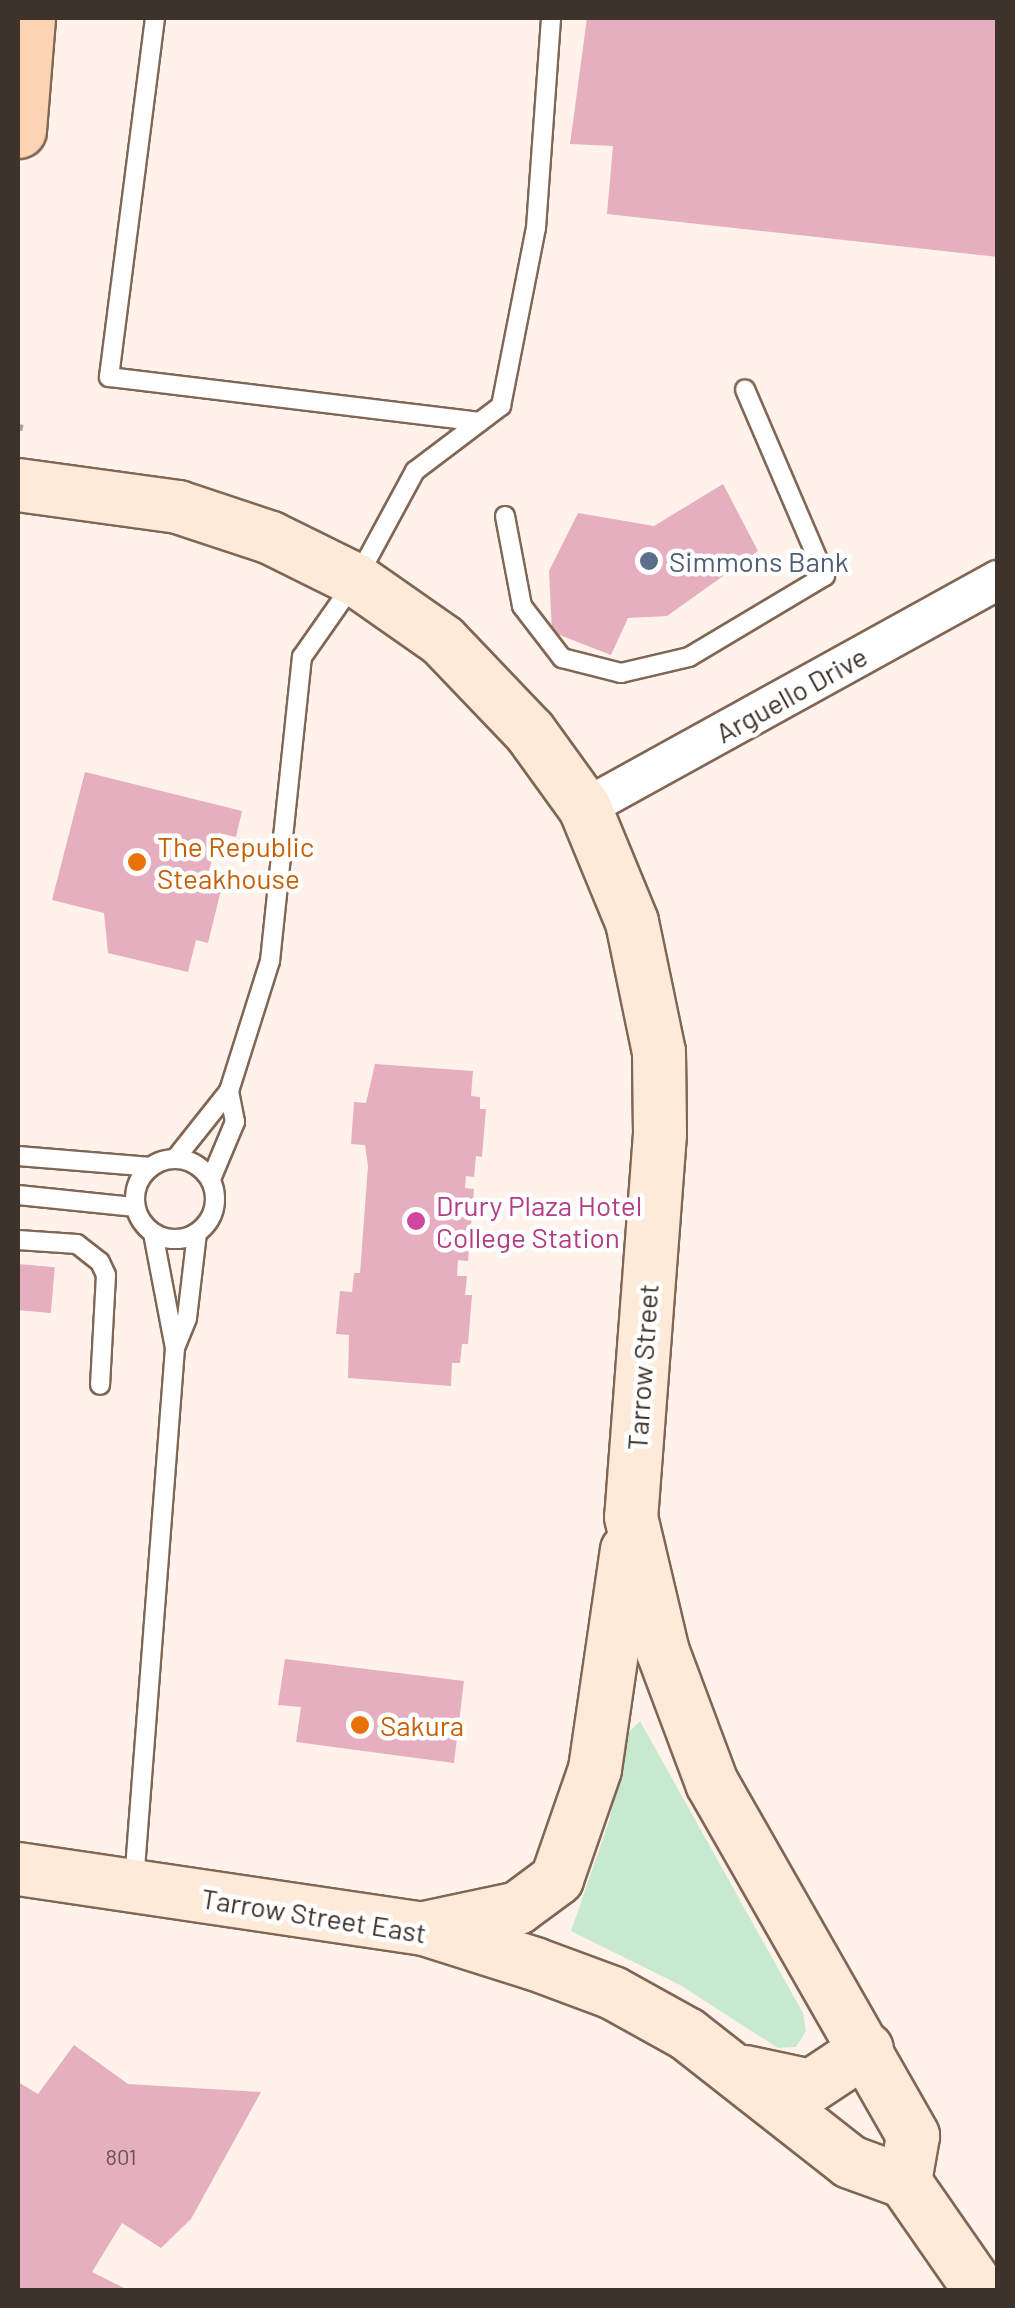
<!DOCTYPE html>
<style>
body{margin:0}
#map{position:relative;width:1015px;height:2308px;overflow:hidden;background:#fef2ea;font-family:Barlow,sans-serif}
div>[style]{position:absolute}
.green>*{inset:0;background:#c7eace}
.building>*{inset:0;background:#e5afbf;transform-origin:0 0}
.path>*{height:6px;margin-top:-3px;transform-origin:0;background:repeating-linear-gradient(90deg,#ab9f97 0 8px,transparent 0 16px)}
.roads{filter:drop-shadow(2px 0 #806654) drop-shadow(-2px 0 #806654) drop-shadow(0 2px #806654) drop-shadow(0 -2px #806654)}
.lane>*{height:18px;margin:-9px;padding:0 9px;transform-origin:9px;border-radius:9px;background:#fff}
.lane>.ring{margin:-9px;padding:0;box-sizing:content-box;background:none;border:18px solid #fff;border-radius:50%}
.street>*{height:38px;margin:-19px;padding:0 19px;transform-origin:19px;border-radius:19px;background:#fff}
.secondary>*{height:52px;margin:-26px;padding:0 26px;transform-origin:26px;border-radius:26px;background:#feead9}
.primary>*{height:55px;margin:-27.5px;padding:0 27.5px;transform-origin:27.5px;border-radius:27.5px;background:#fcd4b3}
.dots>*{width:28px;height:28px;translate:-50% -50%;box-sizing:border-box;border:5px solid #fff;border-radius:50%}
span{translate:-50% -50%;white-space:nowrap;text-align:center;line-height:1.15;-webkit-text-stroke:9px #fff;paint-order:stroke}
.number-label{font-size:22px;color:#685250}
.number-label span{-webkit-text-stroke-width:0}
.service-label{font-size:28px;color:#4e5e75}
.left{translate:0 -50%;text-align:left}
.street-label{font-size:28px;color:#3e332b}
.food-label{font-size:28px;color:#c56008}
.hotel-label{font-size:28px;color:#b23c85}
.frame{position:absolute;inset:0;border:20px solid #3e332b;pointer-events:none}
</style>
<div id="map">
<div class="green">
<i style="clip-path:polygon(640px 1721px,803px 2013px,806px 2031px,796px 2047px,778px 2048px,680px 1985px,571px 1931px,609px 1821px,629px 1732px)"></i>
</div>
<div class="building">
<i style="clip-path:polygon(587px 18px,998px 18px,998px 257px,607px 214px,613px 146px,570px 144px)"></i>
<i style="clip-path:polygon(723px 484px,758px 551px,667px 616px,628px 618px,611px 655px,552px 632px,549px 571px,578px 513px,654px 526px)"></i>
<i style="clip-path:polygon(85px 772px,242px 811px,236px 837px,219px 833px,205px 886px,221px 890px,208px 943px,196px 940px,188px 972px,108px 953px,104px 913px,52px 900px)"></i>
<i style="clip-path:polygon(375px 1064px,473px 1071px,471px 1096px,480px 1097px,480px 1109px,486px 1109px,482px 1157px,476px 1156px,474px 1177px,466px 1176px,465px 1188px,474px 1189px,468px 1261px,458px 1260px,457px 1276px,467px 1276px,465px 1295px,472px 1295px,468px 1344px,462px 1344px,460px 1363px,452px 1363px,451px 1386px,348px 1378px,349px 1335px,336px 1334px,340px 1291px,352px 1292px,354px 1273px,360px 1273px,368px 1166px,365px 1145px,351px 1144px,354px 1102px,366px 1103px)"></i>
<i style="left:18px;top:1264px;width:37px;height:46px;rotate:5deg"></i>
<i style="clip-path:polygon(285px 1659px,464px 1681px,454px 1763px,296px 1742px,301px 1707px,278px 1705px)"></i>
<i style="clip-path:polygon(74px 2045px,128px 2084px,261px 2092px,191px 2219px,161px 2248px,122px 2223px,92px 2272px,128px 2290px,18px 2290px,18px 2082px,38px 2094px)"></i>
</div>
<div class="path">
<i style="left:18px;top:427px;width:5px;rotate:11deg"></i>
</div>
<div class="roads">
<div class="lane">
<i style="left:155px;top:18px;width:362px;rotate:97.3deg"></i>
<i style="left:109px;top:377px;width:373px;rotate:6.9deg"></i>
<i style="left:505px;top:516px;width:92px;rotate:79.3deg"></i>
<i style="left:522px;top:606px;width:66px;rotate:52.4deg"></i>
<i style="left:562px;top:658px;width:61px;rotate:14.3deg"></i>
<i style="left:621px;top:673px;width:70px;rotate:-13.2deg"></i>
<i style="left:689px;top:657px;width:158px;rotate:-30.8deg"></i>
<i style="left:825px;top:576px;width:203px;rotate:-113.2deg"></i>
<i style="left:18px;top:1156px;width:133px;rotate:4.7deg"></i>
<i class="ring" style="left:135px;top:1159px;width:62px;height:62px"></i>
<i style="left:175px;top:1159px;width:87px;rotate:-51.5deg"></i>
<i style="left:229px;top:1091px;width:136px;rotate:-72.5deg"></i>
<i style="left:270px;top:961px;width:306px;rotate:-84deg"></i>
<i style="left:302px;top:657px;width:94px;rotate:-55deg"></i>
<i style="left:356px;top:580px;width:124px;rotate:-61.6deg"></i>
<i style="left:415px;top:471px;width:108px;rotate:-37.1deg"></i>
<i style="left:501px;top:406px;width:181px;rotate:-78.9deg"></i>
<i style="left:536px;top:228px;width:211px;rotate:-85.9deg"></i>
<i style="left:211px;top:1179px;width:62px;rotate:-67.2deg"></i>
<i style="left:235px;top:1122px;width:32px;rotate:-101deg"></i>
<i style="left:18px;top:1195px;width:118px;rotate:5.9deg"></i>
<i style="left:153px;top:1233px;width:117px;rotate:79.2deg"></i>
<i style="left:18px;top:1240px;width:59px;rotate:3.9deg"></i>
<i style="left:77px;top:1244px;width:29px;rotate:38deg"></i>
<i style="left:100px;top:1262px;width:14px;rotate:65deg"></i>
<i style="left:106px;top:1275px;width:110px;rotate:93.1deg"></i>
<i style="left:134px;top:1882px;width:536px;rotate:-85.61deg"></i>
<i style="left:175px;top:1348px;width:32px;rotate:-68deg"></i>
<i style="left:187px;top:1318px;width:86px;rotate:-83.3deg"></i>
</div>
<div class="street">
<i style="left:585px;top:808px;width:472px;rotate:-28.9deg"></i>
</div>
<div class="secondary">
<i style="left:18px;top:485px;width:162px;rotate:7.8deg"></i>
<i style="left:178px;top:507px;width:98px;rotate:18.4deg"></i>
<i style="left:271px;top:538px;width:95px;rotate:26.3deg"></i>
<i style="left:356px;top:580px;width:106px;rotate:35deg"></i>
<i style="left:443px;top:641px;width:126px;rotate:46.3deg"></i>
<i style="left:530px;top:732px;width:94px;rotate:54.1deg"></i>
<i style="left:585px;top:808px;width:123px;rotate:67.6deg"></i>
<i style="left:632px;top:922px;width:133px;rotate:78.3deg"></i>
<i style="left:659px;top:1052px;width:82px;rotate:89.3deg"></i>
<i style="left:660px;top:1134px;width:384px;rotate:94.3deg"></i>
<i style="left:631px;top:1517px;width:139px;rotate:76.7deg"></i>
<i style="left:663px;top:1652px;width:140px;rotate:69.5deg"></i>
<i style="left:712px;top:1783px;width:406px;rotate:60.3deg"></i>
<i style="left:913px;top:2136px;width:47px;rotate:99.9deg"></i>
<i style="left:905px;top:2182px;width:131px;rotate:55.2deg"></i>
<i style="left:18px;top:1869px;width:410px;rotate:8.4deg"></i>
<i style="left:424px;top:1929px;width:116px;rotate:17.5deg"></i>
<i style="left:535px;top:1964px;width:83px;rotate:20.4deg"></i>
<i style="left:613px;top:1993px;width:85px;rotate:29deg"></i>
<i style="left:687px;top:2034px;width:207px;rotate:38.1deg"></i>
<i style="left:850px;top:2162px;width:59px;rotate:20deg"></i>
<i style="left:425px;top:1928px;width:95px;rotate:-12.1deg"></i>
<i style="left:518px;top:1908px;width:49px;rotate:-36.6deg"></i>
<i style="left:557px;top:1879px;width:116px;rotate:-70.9deg"></i>
<i style="left:595px;top:1769px;width:221px;rotate:-81.7deg"></i>
<i style="left:745px;top:2072px;width:67px;rotate:12deg"></i>
<i style="left:811px;top:2086px;width:67px;rotate:-33.5deg"></i>
</div>
<div class="primary">
<i style="left:18px;top:130px;width:112px;rotate:-85.4deg"></i>
</div>
</div>
<div class="dots">
<i style="left:649px;top:561px;background:#5c6f8a"></i>
<i style="left:137px;top:862px;background:#e8710a"></i>
<i style="left:416px;top:1221px;background:#d1479c"></i>
<i style="left:360px;top:1725px;background:#e8710a"></i>
</div>
<div class="number-label">
<span style="left:121px;top:2157px">801</span>
</div>
<div class="service-label">
<span class="left" style="left:669px;top:561px">Simmons Bank</span>
</div>
<div class="street-label">
<span style="left:791px;top:694px;rotate:-29deg">Arguello Drive</span>
<span style="left:642px;top:1367px;rotate:-86deg">Tarrow Street</span>
<span style="left:314px;top:1915px;rotate:9deg">Tarrow Street East</span>
</div>
<div class="food-label">
<span class="left" style="left:157px;top:862px">The Republic<br>Steakhouse</span>
<span class="left" style="left:380px;top:1725px">Sakura</span>
</div>
<div class="hotel-label">
<span class="left" style="left:436px;top:1221px">Drury Plaza Hotel<br>College Station</span>
</div>
<div class="frame"></div>
</div>
